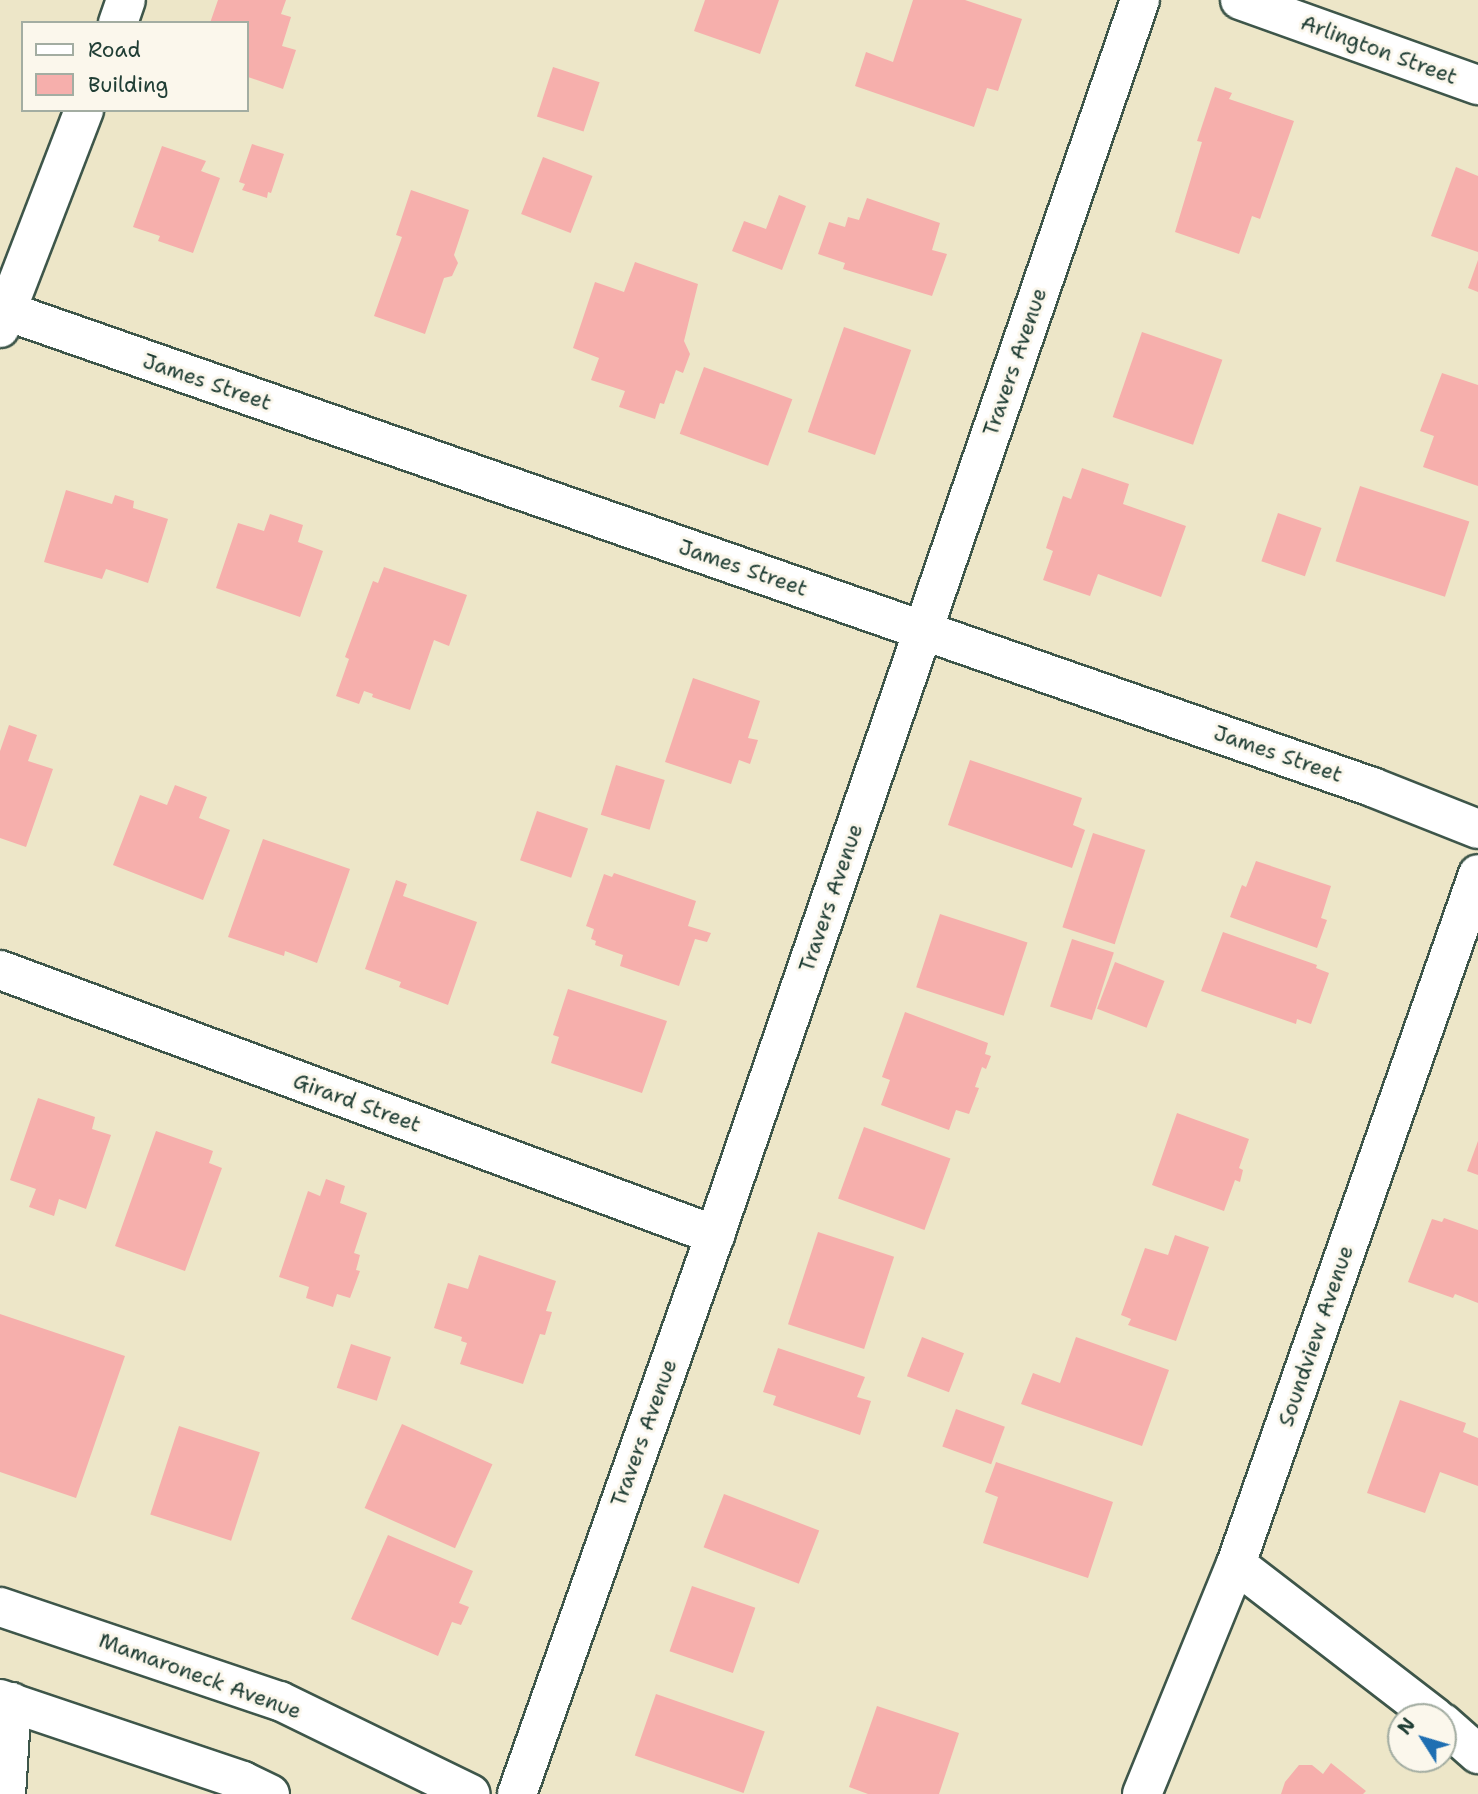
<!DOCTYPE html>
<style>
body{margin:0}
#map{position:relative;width:1478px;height:1794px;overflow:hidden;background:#ede6c8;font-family:"Shantell Sans",sans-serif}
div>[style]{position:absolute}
.building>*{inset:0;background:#f6afac;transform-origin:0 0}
.roads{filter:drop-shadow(2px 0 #3e564a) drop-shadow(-2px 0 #3e564a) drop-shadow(0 2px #3e564a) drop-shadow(0 -2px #3e564a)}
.minor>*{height:38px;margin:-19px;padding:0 19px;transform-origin:19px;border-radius:19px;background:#fff}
.major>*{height:38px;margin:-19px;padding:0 19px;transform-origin:19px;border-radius:19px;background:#fff}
span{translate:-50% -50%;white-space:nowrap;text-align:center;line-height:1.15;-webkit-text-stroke:6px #fbf7ec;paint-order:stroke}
.street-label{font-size:21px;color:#1f3d34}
.legend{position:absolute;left:21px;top:21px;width:228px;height:91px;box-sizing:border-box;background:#fbf7ec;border:2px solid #a3ada2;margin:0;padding:9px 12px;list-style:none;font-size:21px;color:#1f3d34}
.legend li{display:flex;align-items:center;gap:14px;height:35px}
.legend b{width:35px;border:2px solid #a3ada2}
.north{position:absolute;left:1387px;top:1703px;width:70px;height:70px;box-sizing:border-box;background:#fbf7ec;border:2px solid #a3ada2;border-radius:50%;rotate:307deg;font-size:19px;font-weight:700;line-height:28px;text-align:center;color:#1f3d34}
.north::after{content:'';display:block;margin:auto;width:24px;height:32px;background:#1f6fb2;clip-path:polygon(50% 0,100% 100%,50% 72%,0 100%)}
</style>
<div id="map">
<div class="building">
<i style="clip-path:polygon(218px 0,286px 0,281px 14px,291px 17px,282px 46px,296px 50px,283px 89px,248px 77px,247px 23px,210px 23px)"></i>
<i style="clip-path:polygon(705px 0,779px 0,760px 54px,694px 31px)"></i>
<i style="clip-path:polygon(913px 0,965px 0,1022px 19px,998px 91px,987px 88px,974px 127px,855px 86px,866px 52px,893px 62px)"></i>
<i style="left:553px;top:67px;width:49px;height:52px;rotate:18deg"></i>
<i style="clip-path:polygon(1215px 87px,1232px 93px,1229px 99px,1294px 121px,1260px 219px,1252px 216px,1239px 254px,1175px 232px,1202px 142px,1197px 141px)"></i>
<i style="clip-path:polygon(252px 144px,284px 154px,271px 193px,268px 192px,267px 198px,242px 190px,245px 184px,239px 182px)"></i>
<i style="clip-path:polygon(162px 146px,206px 161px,201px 171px,220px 178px,193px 253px,158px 241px,160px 236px,133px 227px)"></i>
<i style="left:543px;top:157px;width:53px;height:61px;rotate:21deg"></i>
<i style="clip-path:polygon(1456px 167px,1478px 176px,1478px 252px,1431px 236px)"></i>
<i style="clip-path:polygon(411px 190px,469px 210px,454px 255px,458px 263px,452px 276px,444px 278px,425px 334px,374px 316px,402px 237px,396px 235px)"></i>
<i style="clip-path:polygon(779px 195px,806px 206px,782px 270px,732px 251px,744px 221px,766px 229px)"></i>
<i style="clip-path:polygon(867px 198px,940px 223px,932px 250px,947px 254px,932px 296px,843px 269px,845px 263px,818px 254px,829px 222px,845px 227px,848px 217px,859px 220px)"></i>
<i style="clip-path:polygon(1478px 260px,1478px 292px,1468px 288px)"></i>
<i style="clip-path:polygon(635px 262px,698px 284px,684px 341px,690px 354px,683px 373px,676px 370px,664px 404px,660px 403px,655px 419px,619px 407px,625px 391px,591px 380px,599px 358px,573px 348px,595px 282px,624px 292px)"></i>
<i style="left:844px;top:327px;width:71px;height:111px;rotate:19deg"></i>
<i style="left:1142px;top:332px;width:85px;height:90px;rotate:19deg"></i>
<i style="left:704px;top:367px;width:94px;height:71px;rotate:20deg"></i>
<i style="clip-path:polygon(1442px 373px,1478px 385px,1478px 486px,1423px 467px,1434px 436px,1420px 431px)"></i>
<i style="clip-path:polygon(1082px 468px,1129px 484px,1123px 504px,1186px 526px,1161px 597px,1098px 574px,1090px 596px,1043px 580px,1053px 551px,1046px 548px,1063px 496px,1071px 499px)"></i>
<i style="left:1360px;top:486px;width:115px;height:79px;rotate:18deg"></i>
<i style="clip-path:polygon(66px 490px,112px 504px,115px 495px,134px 501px,133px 508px,168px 519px,148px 583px,106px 569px,102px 579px,44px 562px)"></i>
<i style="left:1278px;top:513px;width:46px;height:51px;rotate:19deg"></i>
<i style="clip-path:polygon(270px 514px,303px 525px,298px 542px,323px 551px,300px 617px,216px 588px,238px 523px,264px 531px)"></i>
<i style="clip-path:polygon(384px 567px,467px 595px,449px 646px,434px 640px,410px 710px,372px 697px,373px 694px,364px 691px,359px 704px,336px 696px,349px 659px,345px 657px,373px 581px,378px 583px)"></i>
<i style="clip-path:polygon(693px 678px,760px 701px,748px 738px,758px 740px,750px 764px,739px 760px,731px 784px,665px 762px)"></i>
<i style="clip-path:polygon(9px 725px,37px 735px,28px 761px,53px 769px,26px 847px,0 838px,0 751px)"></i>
<i style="clip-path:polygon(970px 760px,1082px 798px,1073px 825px,1085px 830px,1072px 868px,948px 825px)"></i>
<i style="left:616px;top:765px;width:51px;height:52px;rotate:17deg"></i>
<i style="clip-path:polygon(175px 785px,207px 797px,199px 818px,230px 830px,203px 900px,113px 865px,140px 795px,167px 805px)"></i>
<i style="left:537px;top:811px;width:54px;height:52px;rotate:19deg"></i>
<i style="left:1093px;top:833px;width:55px;height:99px;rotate:18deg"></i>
<i style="clip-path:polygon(263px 839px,350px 869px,317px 963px,285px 951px,284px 956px,228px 937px)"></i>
<i style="clip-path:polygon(1256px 861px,1331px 886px,1321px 918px,1327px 920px,1317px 948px,1230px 917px,1242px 885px,1246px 887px)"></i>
<i style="clip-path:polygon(614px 873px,696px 901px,688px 926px,711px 933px,707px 942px,695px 939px,679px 986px,620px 966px,623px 955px,595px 945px,596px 941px,591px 939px,594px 929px,586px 926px,604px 874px,612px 877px)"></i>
<i style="clip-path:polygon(396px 880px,407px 884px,403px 896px,477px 922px,448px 1005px,399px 987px,401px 982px,365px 969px)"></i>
<i style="left:940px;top:914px;width:92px;height:77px;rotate:18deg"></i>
<i style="clip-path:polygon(1223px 932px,1317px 965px,1316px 968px,1329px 973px,1311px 1024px,1297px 1019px,1296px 1024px,1201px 991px)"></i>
<i style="left:1072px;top:939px;width:44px;height:71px;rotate:18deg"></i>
<i style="left:1115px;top:962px;width:53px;height:50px;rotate:21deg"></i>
<i style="clip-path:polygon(568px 989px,667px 1021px,642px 1093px,551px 1063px,559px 1037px,553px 1035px)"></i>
<i style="clip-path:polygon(905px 1012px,988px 1043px,985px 1054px,991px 1056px,986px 1069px,982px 1067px,975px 1087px,979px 1088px,969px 1114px,956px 1110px,949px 1130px,881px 1105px,890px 1080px,882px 1077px)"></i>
<i style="clip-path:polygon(38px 1098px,95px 1117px,92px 1129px,111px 1135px,86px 1209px,59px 1199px,54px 1216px,29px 1207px,36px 1189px,10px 1180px)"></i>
<i style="clip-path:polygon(1177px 1113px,1249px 1139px,1239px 1168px,1243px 1170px,1240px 1182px,1235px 1180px,1224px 1211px,1152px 1185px)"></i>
<i style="left:864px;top:1127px;width:92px;height:76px;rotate:20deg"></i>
<i style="clip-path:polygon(156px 1131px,213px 1151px,209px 1163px,222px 1168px,185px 1271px,115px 1246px)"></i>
<i style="clip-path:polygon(1478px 1141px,1478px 1175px,1467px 1171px)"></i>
<i style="clip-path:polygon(326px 1179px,345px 1186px,340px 1203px,367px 1213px,354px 1253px,360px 1255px,356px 1270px,360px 1271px,350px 1298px,337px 1294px,333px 1307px,306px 1298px,309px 1287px,279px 1277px,308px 1191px,320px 1196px)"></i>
<i style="clip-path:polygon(1444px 1218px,1478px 1230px,1478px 1303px,1455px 1294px,1453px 1298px,1408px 1282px,1432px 1219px,1442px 1222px)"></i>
<i style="left:818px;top:1232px;width:80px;height:97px;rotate:18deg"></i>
<i style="clip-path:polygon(1175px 1235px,1209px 1247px,1176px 1341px,1128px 1325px,1131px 1319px,1121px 1315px,1145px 1248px,1168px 1255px)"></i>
<i style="clip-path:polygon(479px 1255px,556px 1281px,546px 1311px,552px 1312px,545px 1335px,540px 1334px,523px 1384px,460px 1364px,467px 1343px,461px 1341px,462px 1337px,434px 1328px,448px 1283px,468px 1289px)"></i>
<i style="clip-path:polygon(0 1314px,125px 1356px,76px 1498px,0 1472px)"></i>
<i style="left:922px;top:1337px;width:45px;height:42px;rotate:21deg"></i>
<i style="clip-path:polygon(1076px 1337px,1169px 1370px,1142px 1446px,1021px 1404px,1033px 1373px,1060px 1383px)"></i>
<i style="left:351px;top:1344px;width:42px;height:46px;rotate:18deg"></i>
<i style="clip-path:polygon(778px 1348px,865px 1377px,857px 1397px,871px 1401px,860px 1435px,773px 1405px,776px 1396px,763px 1392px)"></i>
<i style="clip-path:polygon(1400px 1400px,1466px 1423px,1463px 1432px,1478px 1438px,1478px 1486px,1440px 1472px,1425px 1513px,1367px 1493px)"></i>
<i style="left:956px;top:1409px;width:52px;height:40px;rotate:20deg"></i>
<i style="left:402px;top:1424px;width:99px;height:92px;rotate:24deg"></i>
<i style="left:179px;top:1426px;width:85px;height:93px;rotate:18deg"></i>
<i style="clip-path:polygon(996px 1462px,1113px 1502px,1088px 1578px,983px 1543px,998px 1497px,985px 1492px)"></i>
<i style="left:724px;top:1494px;width:102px;height:57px;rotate:21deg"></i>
<i style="clip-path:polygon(388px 1535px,473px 1571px,459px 1603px,469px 1607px,461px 1625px,452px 1622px,438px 1656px,351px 1619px)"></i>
<i style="left:692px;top:1586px;width:67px;height:69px;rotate:19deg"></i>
<i style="left:656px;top:1694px;width:115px;height:65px;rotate:19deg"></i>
<i style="clip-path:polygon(877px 1706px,959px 1733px,939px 1794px,868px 1794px,849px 1787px)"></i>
<i style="clip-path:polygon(1331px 1763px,1366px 1791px,1363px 1794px,1281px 1794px,1285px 1782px,1299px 1765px,1312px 1765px,1323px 1774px)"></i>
</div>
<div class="roads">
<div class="minor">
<i style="left:1240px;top:0;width:253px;rotate:19.7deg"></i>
<i style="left:118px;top:23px;width:24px;rotate:-71deg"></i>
<i style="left:6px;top:311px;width:1447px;rotate:19.21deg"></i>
<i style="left:1372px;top:787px;width:114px;rotate:21.6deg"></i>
<i style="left:0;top:328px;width:234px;rotate:-68.9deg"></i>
<i style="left:0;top:970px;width:763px;rotate:20.34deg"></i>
<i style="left:1236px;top:1564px;width:251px;rotate:37.6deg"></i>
<i style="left:1443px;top:1723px;width:47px;rotate:41.5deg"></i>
<i style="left:6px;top:1794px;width:92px;rotate:-86.3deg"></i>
<i style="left:517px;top:1794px;width:593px;rotate:-70.5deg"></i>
<i style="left:715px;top:1235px;width:1306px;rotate:-71.01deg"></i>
<i style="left:1142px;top:1794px;width:248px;rotate:-67.8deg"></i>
<i style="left:1236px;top:1564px;width:731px;rotate:-70.67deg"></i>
</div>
<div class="major">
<i style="left:0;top:1607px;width:295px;rotate:18.6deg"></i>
<i style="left:280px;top:1701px;width:212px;rotate:26deg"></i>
<i style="left:0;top:1699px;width:256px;rotate:18.6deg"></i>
<i style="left:243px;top:1781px;width:30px;rotate:26deg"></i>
</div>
</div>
<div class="street-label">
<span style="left:1379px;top:50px;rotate:20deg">Arlington Street</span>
<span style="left:1015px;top:362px;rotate:-71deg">Travers Avenue</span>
<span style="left:207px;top:382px;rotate:19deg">James Street</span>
<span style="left:743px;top:568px;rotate:19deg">James Street</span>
<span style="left:1278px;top:754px;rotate:19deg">James Street</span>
<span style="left:831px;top:898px;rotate:-71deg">Travers Avenue</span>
<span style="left:357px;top:1103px;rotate:20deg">Girard Street</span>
<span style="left:1316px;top:1336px;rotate:-71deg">Soundview Avenue</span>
<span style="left:644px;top:1433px;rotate:-70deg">Travers Avenue</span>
<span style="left:200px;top:1676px;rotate:20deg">Mamaroneck Avenue</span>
</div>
<ul class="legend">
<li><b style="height:9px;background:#fff"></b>Road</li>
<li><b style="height:19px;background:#f6afac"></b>Building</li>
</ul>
<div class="north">N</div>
</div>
